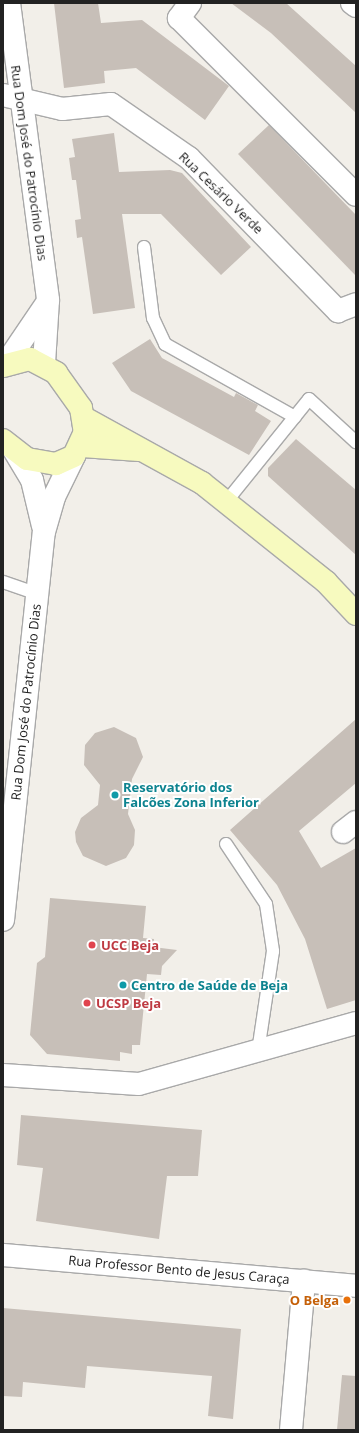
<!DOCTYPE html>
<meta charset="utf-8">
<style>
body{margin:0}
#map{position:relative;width:359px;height:1433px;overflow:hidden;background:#f2efe9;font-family:"Open Sans",sans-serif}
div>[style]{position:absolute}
.building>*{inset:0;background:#c7bfb8}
.roads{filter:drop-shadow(1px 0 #a9a9a9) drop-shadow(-1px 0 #a9a9a9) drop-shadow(0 1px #a9a9a9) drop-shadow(0 -1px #a9a9a9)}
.lane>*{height:12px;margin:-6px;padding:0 6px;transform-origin:6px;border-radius:6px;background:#fff}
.street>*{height:22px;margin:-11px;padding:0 11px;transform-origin:11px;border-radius:11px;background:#fff}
.secondary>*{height:22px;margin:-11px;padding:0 11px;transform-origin:11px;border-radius:11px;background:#f7fabf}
.dots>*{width:11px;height:11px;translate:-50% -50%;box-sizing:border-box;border:2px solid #fff;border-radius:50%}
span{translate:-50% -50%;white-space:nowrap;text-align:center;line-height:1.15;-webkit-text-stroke:4px #fff;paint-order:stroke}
.street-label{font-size:13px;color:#222}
.culture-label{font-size:13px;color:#0d838f;font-weight:700}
.left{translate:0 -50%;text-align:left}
.health-label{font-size:13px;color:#be3a42;font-weight:700}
.food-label{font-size:13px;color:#c56008;font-weight:700}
.right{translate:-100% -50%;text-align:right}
.frame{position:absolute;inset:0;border:4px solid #222;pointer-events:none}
</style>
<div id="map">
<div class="building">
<i style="clip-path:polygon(54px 3px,98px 3px,101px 23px,142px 20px,229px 86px,205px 120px,136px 68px,104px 71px,105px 83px,64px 88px)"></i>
<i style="clip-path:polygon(231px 3px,286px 3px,356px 66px,356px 113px,271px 33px)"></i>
<i style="clip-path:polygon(269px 125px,356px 215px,356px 276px,238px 154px)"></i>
<i style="clip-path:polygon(114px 133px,119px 172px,170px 170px,182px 173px,251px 247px,221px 275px,161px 214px,122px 214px,135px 308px,93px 314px,82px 237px,77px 238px,75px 220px,81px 219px,76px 180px,72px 180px,69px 158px,75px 157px,72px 139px)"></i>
<i style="clip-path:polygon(150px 339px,162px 358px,234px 397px,236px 393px,258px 405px,255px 411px,271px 421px,249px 455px,131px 391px,112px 363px)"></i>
<i style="clip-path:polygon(296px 439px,356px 490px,356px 555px,268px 476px,268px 468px)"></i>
<i style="clip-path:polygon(356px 719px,356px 783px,299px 831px,321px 868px,356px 848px,356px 1000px,327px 1009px,305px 939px,277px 885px,230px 830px)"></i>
<i style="clip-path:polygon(114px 727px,136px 738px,143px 757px,132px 779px,128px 814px,135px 830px,134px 845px,126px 858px,106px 866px,83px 856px,76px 842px,75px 832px,81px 818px,98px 805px,100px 785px,84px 765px,85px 745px,95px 733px)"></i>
<i style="clip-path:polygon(50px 898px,146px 906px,143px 938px,154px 939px,153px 947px,177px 950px,162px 966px,161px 975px,147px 974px,140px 1045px,132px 1045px,132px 1054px,120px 1052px,120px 1061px,47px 1054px,30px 1035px,37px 963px,45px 957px)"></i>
<i style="clip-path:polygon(21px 1115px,202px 1130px,198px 1176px,167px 1176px,159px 1239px,36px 1221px,43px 1168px,17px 1165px)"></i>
<i style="clip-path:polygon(3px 1308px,241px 1329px,233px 1419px,208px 1416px,212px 1376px,87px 1366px,85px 1388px,23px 1382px,22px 1397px,3px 1396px)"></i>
<i style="clip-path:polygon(342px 1375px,356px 1376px,356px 1430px,337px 1430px)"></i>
</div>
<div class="roads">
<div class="lane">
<i style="left:144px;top:247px;width:72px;rotate:82.8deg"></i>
<i style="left:153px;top:318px;width:29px;rotate:65deg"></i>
<i style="left:165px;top:344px;width:149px;rotate:29.3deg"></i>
<i style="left:226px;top:502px;width:132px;rotate:-51.1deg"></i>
<i style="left:309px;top:399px;width:64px;rotate:42.5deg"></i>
<i style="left:3px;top:582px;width:37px;rotate:19deg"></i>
<i style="left:226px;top:844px;width:72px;rotate:56.3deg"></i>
<i style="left:266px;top:904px;width:48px;rotate:81.5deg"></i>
<i style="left:273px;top:951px;width:101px;rotate:98.5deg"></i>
</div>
<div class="street">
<i style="left:9px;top:3px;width:300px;rotate:82.5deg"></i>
<i style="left:48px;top:300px;width:64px;rotate:93.6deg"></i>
<i style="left:190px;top:3px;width:19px;rotate:126deg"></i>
<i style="left:179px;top:18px;width:250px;rotate:45deg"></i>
<i style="left:352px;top:3px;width:5px;rotate:37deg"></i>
<i style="left:3px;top:95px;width:61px;rotate:13.3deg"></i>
<i style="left:62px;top:109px;width:49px;rotate:-5.8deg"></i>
<i style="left:111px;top:104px;width:95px;rotate:34.7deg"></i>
<i style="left:189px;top:158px;width:214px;rotate:45.8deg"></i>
<i style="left:338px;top:311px;width:19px;rotate:-21deg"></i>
<i style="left:5px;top:365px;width:75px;rotate:-55.9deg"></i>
<i style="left:14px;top:450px;width:35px;rotate:59deg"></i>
<i style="left:32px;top:480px;width:47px;rotate:76.6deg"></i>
<i style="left:343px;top:832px;width:16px;rotate:-38deg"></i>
<i style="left:3px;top:920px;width:390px;rotate:-84deg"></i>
<i style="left:44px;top:532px;width:36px;rotate:-74deg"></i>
<i style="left:54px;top:497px;width:46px;rotate:-64deg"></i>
<i style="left:3px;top:1075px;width:136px;rotate:3.8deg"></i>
<i style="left:139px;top:1084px;width:225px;rotate:-15.7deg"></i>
<i style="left:3px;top:1255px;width:354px;rotate:5deg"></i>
<i style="left:291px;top:1430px;width:150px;rotate:-85deg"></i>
</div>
<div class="secondary">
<i style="left:3px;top:366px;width:28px;rotate:-15deg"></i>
<i style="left:30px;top:359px;width:30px;rotate:28deg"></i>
<i style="left:56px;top:373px;width:43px;rotate:54.5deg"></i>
<i style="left:81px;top:408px;width:24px;rotate:81deg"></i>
<i style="left:85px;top:432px;width:26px;rotate:115deg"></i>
<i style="left:74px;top:456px;width:20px;rotate:156deg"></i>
<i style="left:56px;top:464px;width:29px;rotate:-170deg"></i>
<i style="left:27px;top:459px;width:31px;rotate:-142deg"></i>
<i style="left:84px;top:418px;width:135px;rotate:28.8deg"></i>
<i style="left:202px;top:483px;width:159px;rotate:38.6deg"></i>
<i style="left:326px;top:582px;width:44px;rotate:46.8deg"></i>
<i style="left:82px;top:446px;width:57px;rotate:4deg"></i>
</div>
</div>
<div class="dots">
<i style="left:115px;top:795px;background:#0f9aa8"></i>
<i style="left:92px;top:945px;background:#e0444e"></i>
<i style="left:123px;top:985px;background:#0f9aa8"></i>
<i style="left:87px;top:1003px;background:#e0444e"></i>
<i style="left:347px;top:1300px;background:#e8710a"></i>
</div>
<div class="street-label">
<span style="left:29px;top:163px;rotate:82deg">Rua Dom José do Patrocínio Dias</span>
<span style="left:221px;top:193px;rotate:44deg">Rua Cesário Verde</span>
<span style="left:26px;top:702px;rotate:-84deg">Rua Dom José do Patrocínio Dias</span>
<span style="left:179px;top:1270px;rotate:5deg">Rua Professor Bento de Jesus Caraça</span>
</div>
<div class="culture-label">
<span class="left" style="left:123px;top:795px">Reservatório dos<br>Falcões Zona Inferior</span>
<span class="left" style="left:131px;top:985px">Centro de Saúde de Beja</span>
</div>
<div class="health-label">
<span class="left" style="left:101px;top:945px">UCC Beja</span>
<span class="left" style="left:96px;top:1003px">UCSP Beja</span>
</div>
<div class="food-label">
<span class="right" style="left:339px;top:1300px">O Belga</span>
</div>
<div class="frame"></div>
</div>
